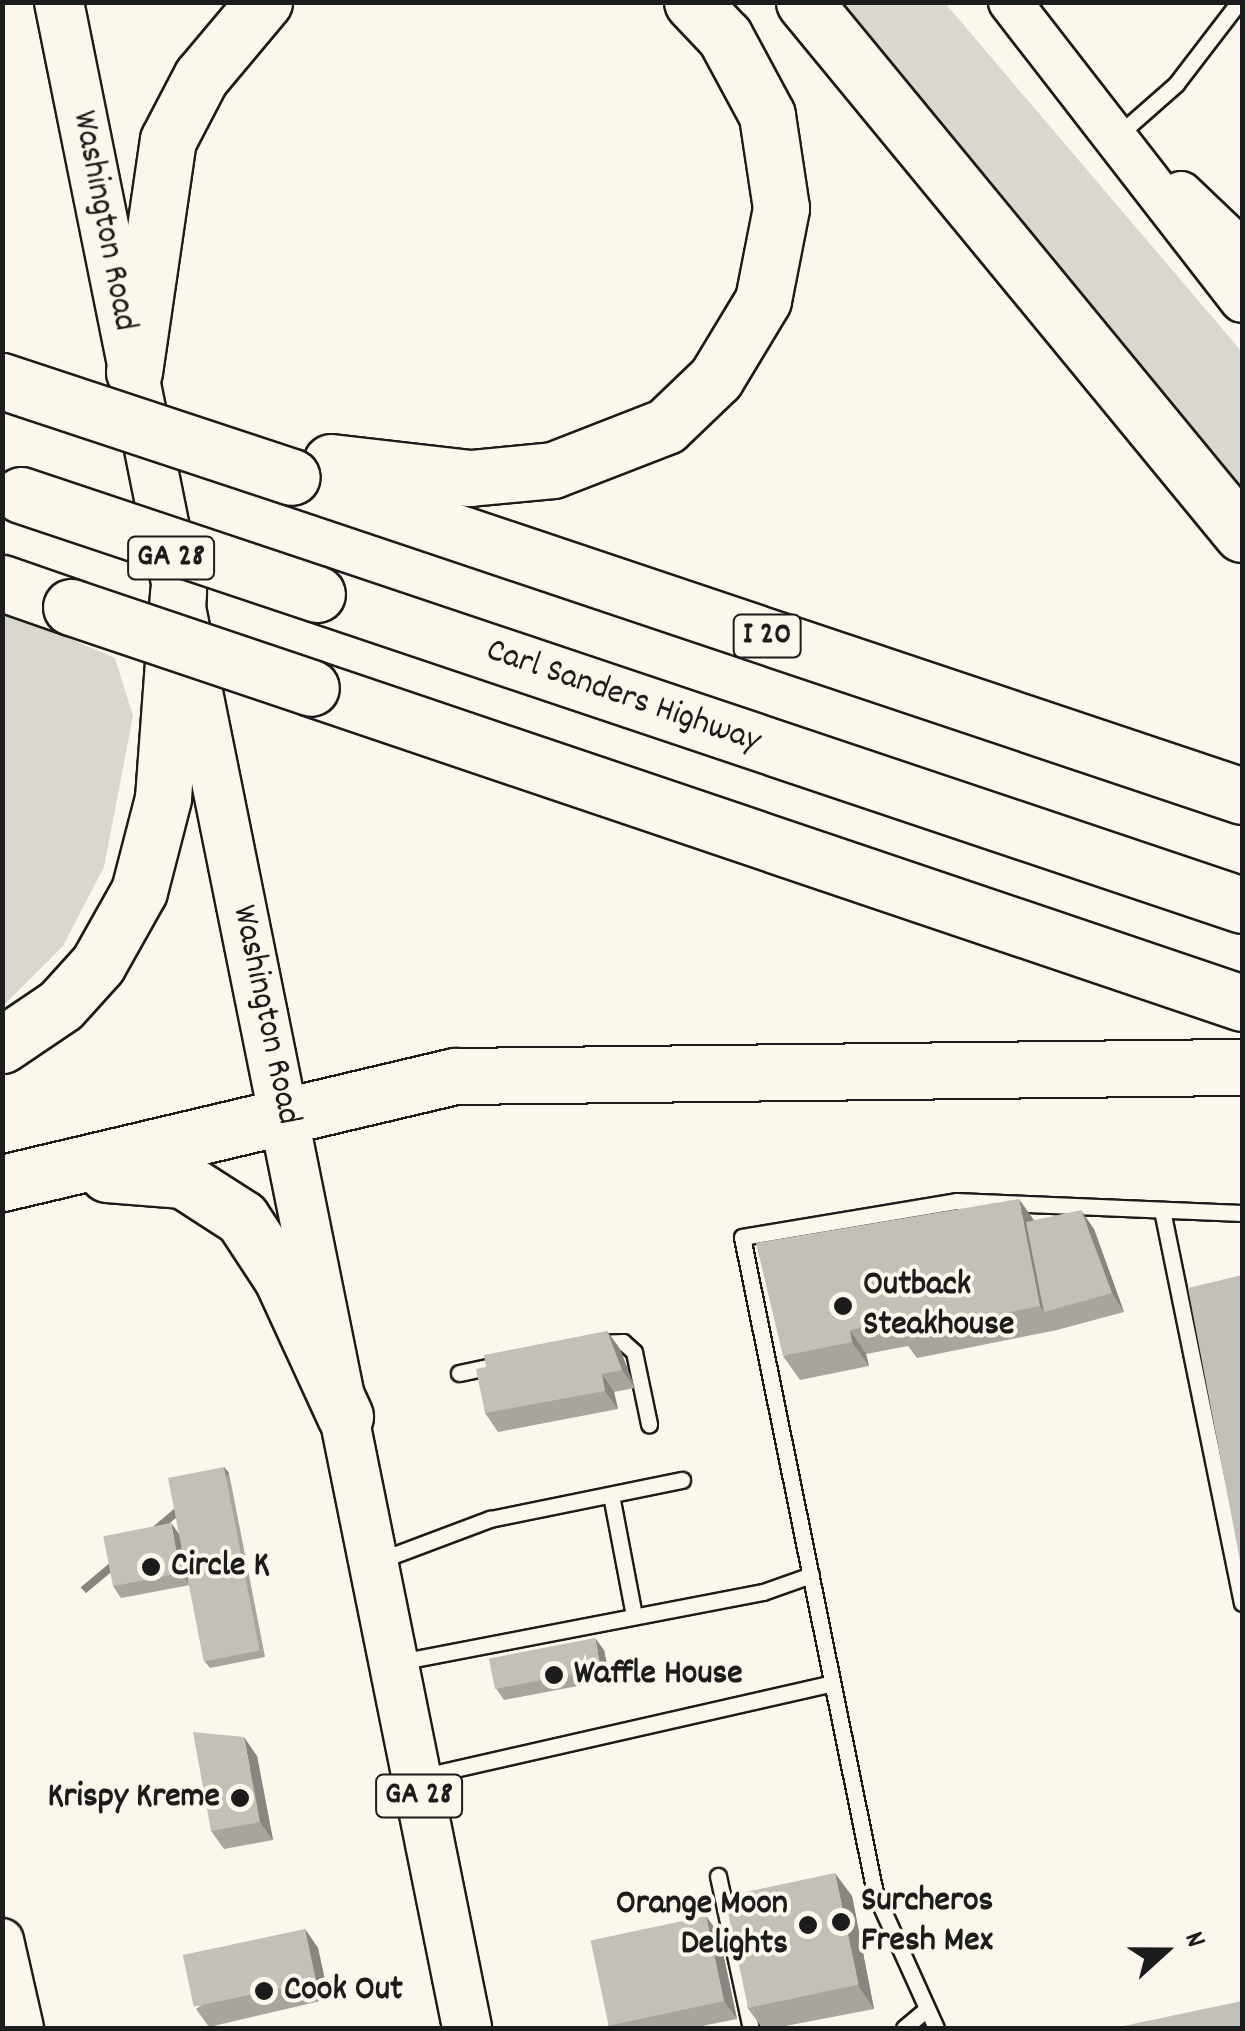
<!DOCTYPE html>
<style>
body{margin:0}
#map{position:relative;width:1245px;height:2031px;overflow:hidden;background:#fbf7ec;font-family:Dekko,sans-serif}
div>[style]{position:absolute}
.green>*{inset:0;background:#dad7ce}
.roads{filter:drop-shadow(2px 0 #1c1c1c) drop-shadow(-2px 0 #1c1c1c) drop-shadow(0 2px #1c1c1c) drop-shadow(0 -2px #1c1c1c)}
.lane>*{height:15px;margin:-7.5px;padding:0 7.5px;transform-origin:7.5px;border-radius:7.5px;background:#fbf7ec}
.secondary>*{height:42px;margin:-21px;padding:0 21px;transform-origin:21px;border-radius:21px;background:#fbf7ec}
.primary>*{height:48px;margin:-24px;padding:0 24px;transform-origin:24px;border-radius:24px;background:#fbf7ec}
.highway>*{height:55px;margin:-27.5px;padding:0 27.5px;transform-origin:27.5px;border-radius:27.5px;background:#fbf7ec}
.bridges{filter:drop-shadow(2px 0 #1c1c1c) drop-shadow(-2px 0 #1c1c1c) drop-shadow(0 2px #1c1c1c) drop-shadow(0 -2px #1c1c1c)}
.highway-bridge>*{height:55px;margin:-27.5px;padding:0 27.5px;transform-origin:27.5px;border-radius:27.5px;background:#fbf7ec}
.wall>*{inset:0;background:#a8a59e}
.shaded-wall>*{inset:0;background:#888681;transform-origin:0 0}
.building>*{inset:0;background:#c3c0b8;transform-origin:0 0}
.dots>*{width:28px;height:28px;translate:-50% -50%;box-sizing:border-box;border:5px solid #fbf7ec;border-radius:50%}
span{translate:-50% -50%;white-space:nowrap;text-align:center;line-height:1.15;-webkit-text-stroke:8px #fbf7ec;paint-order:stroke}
.shield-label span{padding:2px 8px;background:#fbf7ec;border:2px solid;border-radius:8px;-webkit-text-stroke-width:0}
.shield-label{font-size:32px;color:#1c1c1c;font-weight:700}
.street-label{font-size:35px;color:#1c1c1c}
.poi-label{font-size:35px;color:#1c1c1c;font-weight:700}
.left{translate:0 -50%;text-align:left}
.right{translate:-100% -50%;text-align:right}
.frame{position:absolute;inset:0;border:5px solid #1c1c1c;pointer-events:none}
.north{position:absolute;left:1115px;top:1901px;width:100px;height:100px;-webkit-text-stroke:8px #fbf7ec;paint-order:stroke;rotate:69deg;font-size:28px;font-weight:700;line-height:40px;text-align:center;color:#1c1c1c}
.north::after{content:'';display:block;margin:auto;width:35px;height:45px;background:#1c1c1c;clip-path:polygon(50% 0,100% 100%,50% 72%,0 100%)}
</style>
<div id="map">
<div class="green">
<i style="clip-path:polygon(827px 3px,945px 3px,1242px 352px,1242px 519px)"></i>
<i style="clip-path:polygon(3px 610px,115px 658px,133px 716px,104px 867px,63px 946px,3px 1006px)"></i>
</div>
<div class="roads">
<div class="lane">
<i style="left:1117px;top:136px;width:79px;rotate:-41.4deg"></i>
<i style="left:1176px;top:84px;width:103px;rotate:-52.5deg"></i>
<i style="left:1162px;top:1210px;width:401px;rotate:78.5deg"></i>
<i style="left:597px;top:1343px;width:26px;rotate:-2deg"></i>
<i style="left:623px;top:1342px;width:15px;rotate:42deg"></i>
<i style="left:634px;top:1352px;width:74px;rotate:78.2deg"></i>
<i style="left:459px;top:1373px;width:38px;rotate:-12deg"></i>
<i style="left:611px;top:1495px;width:123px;rotate:79.2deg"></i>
<i style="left:378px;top:1561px;width:120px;rotate:-20.6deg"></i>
<i style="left:490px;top:1519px;width:196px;rotate:-11.5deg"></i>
<i style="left:399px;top:1662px;width:371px;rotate:-10.9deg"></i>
<i style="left:763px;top:1592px;width:51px;rotate:-19.5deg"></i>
<i style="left:424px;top:1776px;width:418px;rotate:-12.8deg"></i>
<i style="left:718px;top:1876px;width:156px;rotate:77.8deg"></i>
<i style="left:904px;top:2028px;width:26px;rotate:-40deg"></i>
<i style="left:936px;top:2028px;width:148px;rotate:-114.3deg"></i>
<i style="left:875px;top:1893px;width:669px;rotate:-101.46deg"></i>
<i style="left:742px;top:1237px;width:217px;rotate:-9.5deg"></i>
<i style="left:956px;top:1201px;width:286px;rotate:2.4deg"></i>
</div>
<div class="secondary">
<i style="left:1010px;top:2px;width:378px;rotate:52.2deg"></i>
<i style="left:1181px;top:193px;width:84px;rotate:43.6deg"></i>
<i style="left:2px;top:1940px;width:90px;rotate:77.2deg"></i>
</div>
<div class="primary">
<i style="left:59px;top:2px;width:2067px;rotate:78.61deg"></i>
</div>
<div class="highway">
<i style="left:804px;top:2px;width:689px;rotate:50.54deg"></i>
<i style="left:134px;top:372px;width:234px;rotate:-81.7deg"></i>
<i style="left:168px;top:140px;width:71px;rotate:-62.4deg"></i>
<i style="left:201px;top:77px;width:98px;rotate:-50deg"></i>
<i style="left:331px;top:462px;width:140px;rotate:6.6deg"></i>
<i style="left:470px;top:478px;width:83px;rotate:-5.5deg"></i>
<i style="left:553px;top:470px;width:121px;rotate:-21.3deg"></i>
<i style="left:666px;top:426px;width:69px;rotate:-43.8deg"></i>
<i style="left:716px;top:378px;width:91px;rotate:-58.9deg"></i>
<i style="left:763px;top:300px;width:94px;rotate:-78.9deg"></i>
<i style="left:781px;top:208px;width:94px;rotate:-98.6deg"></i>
<i style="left:767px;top:115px;width:89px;rotate:-118.3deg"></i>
<i style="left:725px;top:37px;width:48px;rotate:-133.3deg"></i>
<i style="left:292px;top:477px;width:1002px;rotate:18.56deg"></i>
<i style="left:2px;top:583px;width:73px;rotate:19.2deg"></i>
<i style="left:317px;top:594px;width:976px;rotate:18.58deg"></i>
<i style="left:311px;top:688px;width:983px;rotate:18.69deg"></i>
<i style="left:2px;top:1045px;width:71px;rotate:-34.1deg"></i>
<i style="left:61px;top:1005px;width:55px;rotate:-47.9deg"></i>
<i style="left:98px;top:964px;width:84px;rotate:-60.7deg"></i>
<i style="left:139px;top:891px;width:96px;rotate:-75.5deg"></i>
<i style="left:163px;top:798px;width:207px;rotate:-85.8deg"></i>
<i style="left:107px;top:1174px;width:76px;rotate:4.5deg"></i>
<i style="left:183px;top:1180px;width:70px;rotate:32.8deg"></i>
<i style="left:242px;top:1218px;width:73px;rotate:56.7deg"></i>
<i style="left:282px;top:1279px;width:151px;rotate:65.3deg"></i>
<i style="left:2px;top:1183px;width:465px;rotate:-13.3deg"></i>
<i style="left:455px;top:1076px;width:787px;rotate:-0.66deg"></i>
</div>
</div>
<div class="bridges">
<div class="highway-bridge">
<i style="left:2px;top:381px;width:305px;rotate:18.3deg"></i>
<i style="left:21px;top:495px;width:312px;rotate:18.5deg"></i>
<i style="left:71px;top:607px;width:253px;rotate:18.6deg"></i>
</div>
</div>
<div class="wall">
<i style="clip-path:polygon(1034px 1220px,1094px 1229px,1124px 1312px,1057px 1330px,917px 1358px,908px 1346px,866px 1354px,869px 1366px,800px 1380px,783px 1356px)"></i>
<i style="clip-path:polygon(607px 1331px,620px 1349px,635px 1388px,614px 1392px,618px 1409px,498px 1432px,485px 1413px,486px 1367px)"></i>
<i style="clip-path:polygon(224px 1467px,229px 1473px,265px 1657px,210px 1668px,205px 1662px,190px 1585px,121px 1598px,113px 1586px,180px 1535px)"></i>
<i style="clip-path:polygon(604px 1650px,610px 1680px,504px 1700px,495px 1687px)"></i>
<i style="clip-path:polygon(257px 1756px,273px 1840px,224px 1849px,211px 1831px)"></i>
<i style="clip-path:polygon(852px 1896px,874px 2009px,775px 2028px,762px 2028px,747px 2007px)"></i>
<i style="clip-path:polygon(305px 1929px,318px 1948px,329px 1999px,209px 2027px,196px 2009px)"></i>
<i style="clip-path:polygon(719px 1934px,737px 2019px,692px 2028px,610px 2028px,608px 2025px)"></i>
</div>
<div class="shaded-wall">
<i style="clip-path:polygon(1019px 1199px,1036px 1223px,1044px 1312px,1040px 1306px)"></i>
<i style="clip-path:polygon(1081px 1210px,1094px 1229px,1124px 1312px,1112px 1293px)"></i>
<i style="clip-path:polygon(850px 1330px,866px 1354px,869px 1366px,852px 1342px)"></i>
<i style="clip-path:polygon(607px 1331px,620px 1349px,635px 1388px,622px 1370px)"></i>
<i style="clip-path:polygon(602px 1374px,614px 1392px,618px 1409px,605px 1391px)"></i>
<i style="left:224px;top:1467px;width:8px;height:187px;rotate:50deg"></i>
<i style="clip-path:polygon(171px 1523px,180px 1535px,190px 1585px,181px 1573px)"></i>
<i style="clip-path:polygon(595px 1638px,604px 1650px,610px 1680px,601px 1668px)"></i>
<i style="clip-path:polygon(244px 1737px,257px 1756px,273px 1840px,260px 1822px)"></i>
<i style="clip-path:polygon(835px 1873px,852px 1896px,874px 2009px,858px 1985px)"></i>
<i style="clip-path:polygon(706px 1916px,719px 1934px,737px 2019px,724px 2001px)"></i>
<i style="clip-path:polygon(305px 1929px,318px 1948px,329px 1999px,316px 1981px)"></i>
</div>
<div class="building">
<i style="clip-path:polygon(1019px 1199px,1040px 1306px,900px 1334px,897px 1320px,850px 1330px,852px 1342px,783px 1356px,756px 1243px)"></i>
<i style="clip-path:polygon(1081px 1210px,1112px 1293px,1044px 1312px,1026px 1222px)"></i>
<i style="clip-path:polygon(1242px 1275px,1242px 1571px,1188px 1288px)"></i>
<i style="clip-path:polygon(607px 1331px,622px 1370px,602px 1374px,605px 1391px,485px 1413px,476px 1369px,486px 1367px,484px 1355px)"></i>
<i style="left:224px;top:1467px;width:187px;height:57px;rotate:79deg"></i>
<i style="left:171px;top:1523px;width:51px;height:69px;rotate:79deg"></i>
<i style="left:595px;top:1638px;width:31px;height:108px;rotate:79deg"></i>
<i style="clip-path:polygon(193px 1732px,244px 1737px,260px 1822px,211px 1831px)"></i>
<i style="left:835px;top:1873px;width:114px;height:113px;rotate:78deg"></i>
<i style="left:706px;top:1916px;width:87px;height:118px;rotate:78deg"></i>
<i style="left:305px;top:1929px;width:53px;height:125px;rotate:78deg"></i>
<i style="clip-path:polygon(1242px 2001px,1242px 2028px,1114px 2028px)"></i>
</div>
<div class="dots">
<i style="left:843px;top:1306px;background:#1c1c1c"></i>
<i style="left:151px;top:1567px;background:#1c1c1c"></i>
<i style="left:554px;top:1675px;background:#1c1c1c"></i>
<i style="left:240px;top:1798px;background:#1c1c1c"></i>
<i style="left:841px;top:1922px;background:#1c1c1c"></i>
<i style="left:808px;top:1925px;background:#1c1c1c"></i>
<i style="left:264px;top:1991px;background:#1c1c1c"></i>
</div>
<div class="shield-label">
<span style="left:171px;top:558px">GA 28</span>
<span style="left:767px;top:636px">I 20</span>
<span style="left:419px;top:1796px">GA 28</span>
</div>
<div class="street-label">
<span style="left:103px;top:221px;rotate:79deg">Washington Road</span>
<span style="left:623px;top:697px;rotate:19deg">Carl Sanders Highway</span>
<span style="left:265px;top:1015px;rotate:78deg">Washington Road</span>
</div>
<div class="poi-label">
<span class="left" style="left:863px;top:1306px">Outback<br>Steakhouse</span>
<span class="left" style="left:171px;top:1567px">Circle K</span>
<span class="left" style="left:574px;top:1675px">Waffle House</span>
<span class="right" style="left:220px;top:1798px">Krispy Kreme</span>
<span class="left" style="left:861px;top:1922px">Surcheros<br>Fresh Mex</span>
<span class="right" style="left:788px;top:1925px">Orange Moon<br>Delights</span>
<span class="left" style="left:284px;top:1991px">Cook Out</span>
</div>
<div class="frame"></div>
<div class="north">N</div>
</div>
